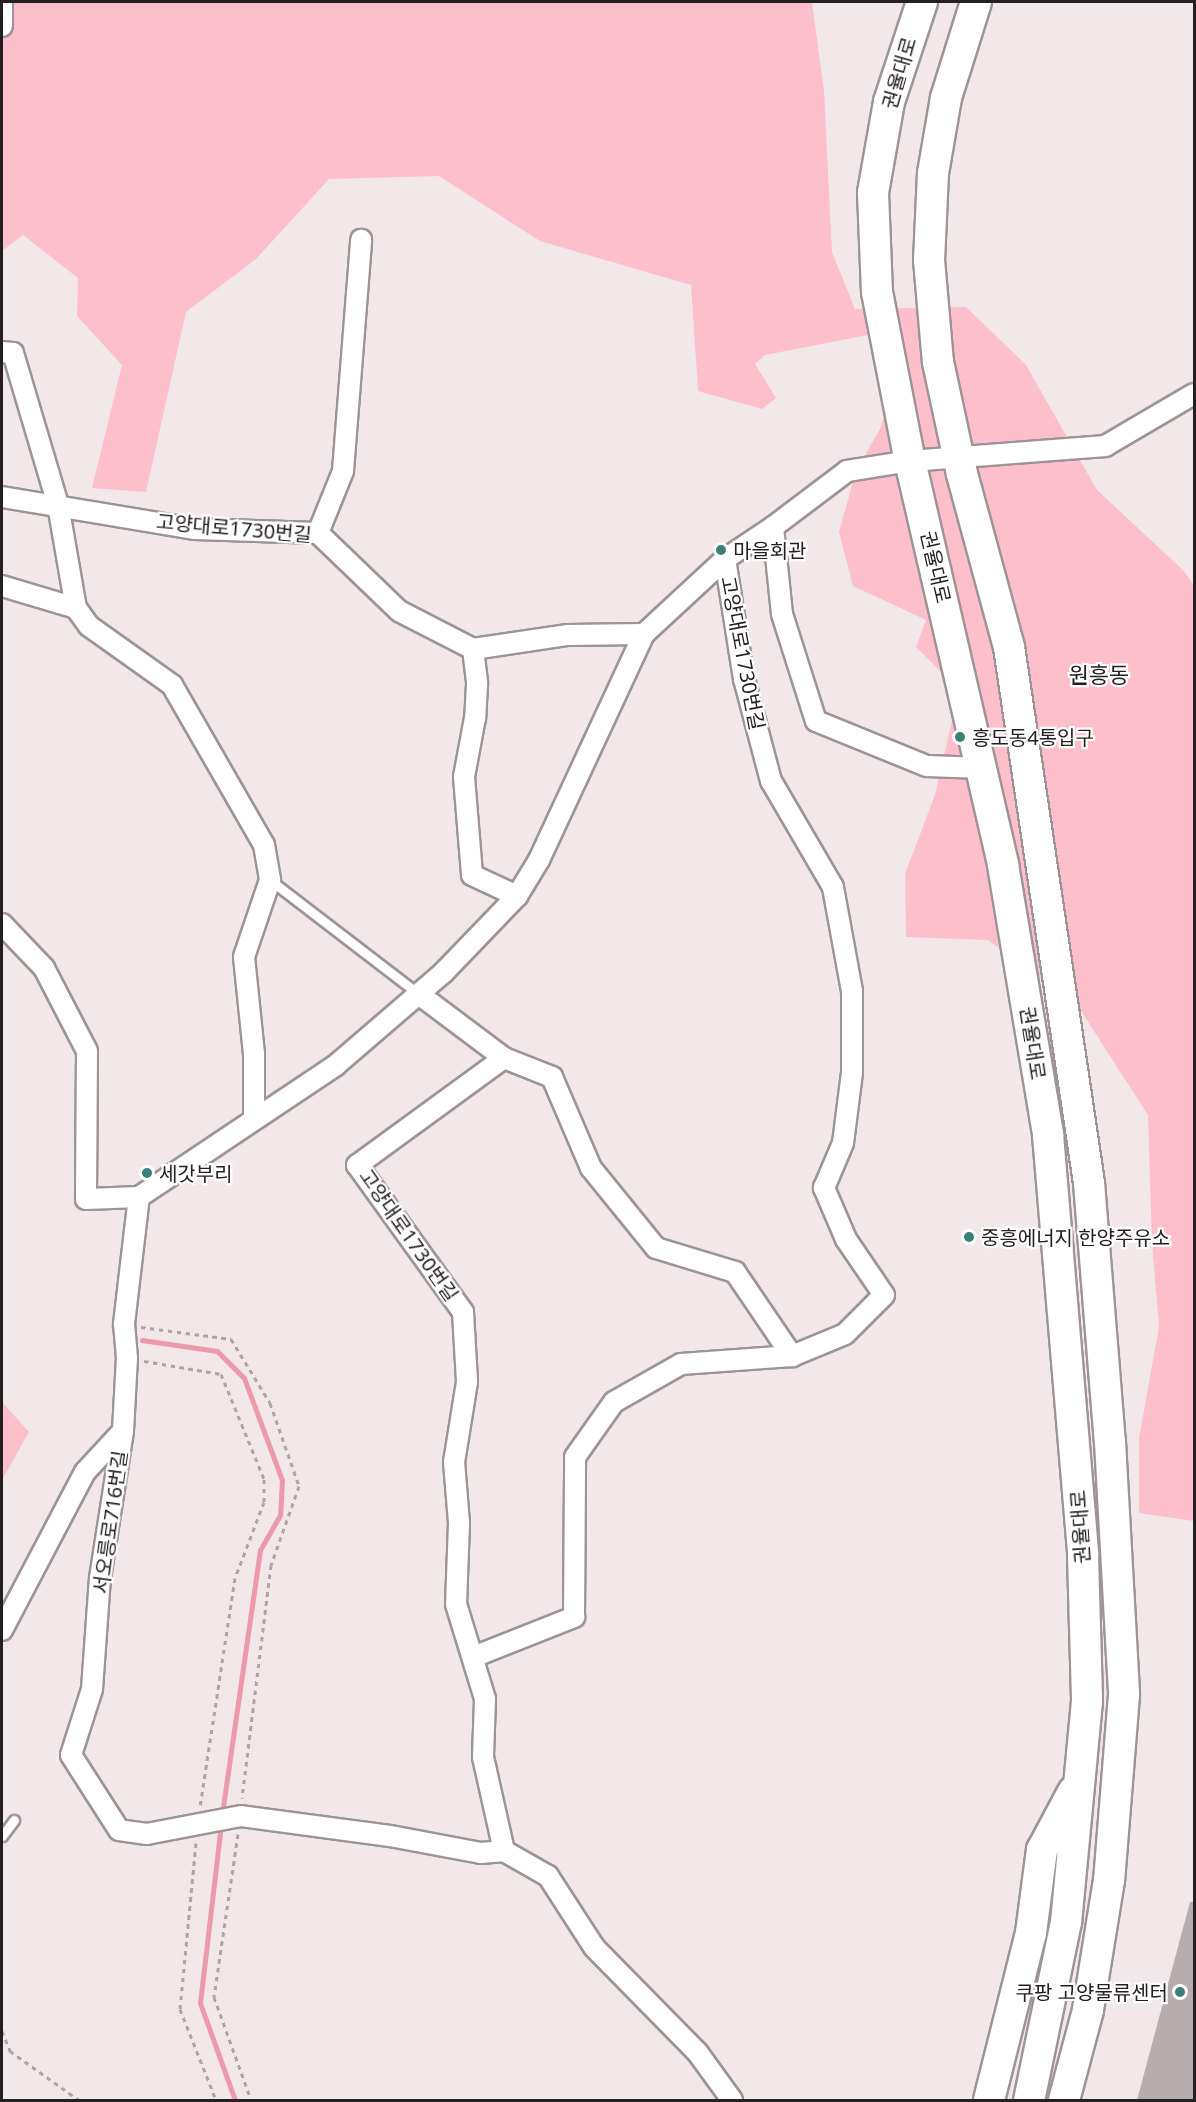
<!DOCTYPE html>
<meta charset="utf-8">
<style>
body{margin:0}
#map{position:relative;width:1196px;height:2102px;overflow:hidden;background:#f2e7e9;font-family:"Noto Sans","Noto Sans KR",sans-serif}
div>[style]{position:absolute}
.green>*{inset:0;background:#febfcc}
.stream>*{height:5px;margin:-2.5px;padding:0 2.5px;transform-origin:2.5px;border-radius:2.5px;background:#ed99ac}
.building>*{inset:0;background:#b7adaf}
.path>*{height:3px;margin-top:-1.5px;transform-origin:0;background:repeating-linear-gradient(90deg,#ada4a6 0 4.5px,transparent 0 9px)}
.roads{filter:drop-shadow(2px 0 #9e9395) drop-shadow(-2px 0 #9e9395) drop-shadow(0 2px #9e9395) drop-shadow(0 -2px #9e9395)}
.lane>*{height:9px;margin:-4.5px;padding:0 4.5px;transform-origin:4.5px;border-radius:4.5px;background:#fff}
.street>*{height:20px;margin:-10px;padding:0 10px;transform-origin:10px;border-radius:10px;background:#fff}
.primary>*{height:30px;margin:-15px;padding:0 15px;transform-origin:15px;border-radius:15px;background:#fff}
.dots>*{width:16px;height:16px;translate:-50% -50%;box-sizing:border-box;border:3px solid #fff;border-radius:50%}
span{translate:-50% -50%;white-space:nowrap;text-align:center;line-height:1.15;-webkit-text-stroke:4.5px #fff;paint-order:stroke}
.street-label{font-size:20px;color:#242021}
.poi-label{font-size:20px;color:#242021}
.left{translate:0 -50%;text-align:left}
.right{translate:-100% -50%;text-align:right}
.quarter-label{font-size:22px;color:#242021}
.frame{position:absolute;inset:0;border:3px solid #242021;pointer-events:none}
</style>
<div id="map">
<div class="green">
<i style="clip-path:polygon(2px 2px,812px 2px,824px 91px,832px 252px,855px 309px,966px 307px,1026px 365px,1097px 490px,1183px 570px,1194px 585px,1194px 1521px,1139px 1513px,1139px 1438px,1159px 1327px,1152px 1243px,1148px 1115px,1076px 1003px,988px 940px,906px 937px,905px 874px,935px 795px,959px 690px,916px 647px,926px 620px,853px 586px,839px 532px,856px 471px,881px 427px,897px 372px,873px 334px,765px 355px,755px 364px,776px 398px,762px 409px,698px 391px,691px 285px,540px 241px,439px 176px,329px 179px,256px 259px,186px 312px,146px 492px,92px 488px,122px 365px,77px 316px,78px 278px,23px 235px,2px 251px)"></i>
<i style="clip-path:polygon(2px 1402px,29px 1432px,2px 1480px)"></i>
</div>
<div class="stream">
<i style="left:142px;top:1340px;width:76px;rotate:8.3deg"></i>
<i style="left:217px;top:1351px;width:38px;rotate:45deg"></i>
<i style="left:244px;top:1378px;width:109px;rotate:69.6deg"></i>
<i style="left:282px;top:1480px;width:35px;rotate:93deg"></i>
<i style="left:280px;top:1515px;width:40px;rotate:119.7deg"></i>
<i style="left:260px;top:1550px;width:268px;rotate:98.2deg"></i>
<i style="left:221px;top:1824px;width:180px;rotate:96.7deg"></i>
<i style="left:200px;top:2003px;width:103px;rotate:70.2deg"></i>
</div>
<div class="building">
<i style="clip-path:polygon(1190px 1902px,1194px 1902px,1194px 2100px,1137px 2100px)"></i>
</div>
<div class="path">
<i style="left:141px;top:1327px;width:91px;rotate:7.6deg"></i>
<i style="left:231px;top:1339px;width:75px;rotate:58.6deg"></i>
<i style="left:270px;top:1403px;width:88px;rotate:70.7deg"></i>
<i style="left:299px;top:1486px;width:84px;rotate:109.5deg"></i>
<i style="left:271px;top:1565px;width:235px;rotate:97.1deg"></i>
<i style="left:144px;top:1361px;width:78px;rotate:9.6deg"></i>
<i style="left:221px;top:1374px;width:113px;rotate:67.7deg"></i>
<i style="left:264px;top:1479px;width:23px;rotate:90deg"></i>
<i style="left:264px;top:1502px;width:81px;rotate:110.9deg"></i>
<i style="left:235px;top:1578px;width:232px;rotate:98.7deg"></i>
<i style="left:238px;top:1834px;width:165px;rotate:98.4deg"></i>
<i style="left:214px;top:1997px;width:109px;rotate:70.2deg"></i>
<i style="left:196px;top:1843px;width:167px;rotate:95.5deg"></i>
<i style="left:180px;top:2009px;width:98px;rotate:68.4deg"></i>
<i style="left:2px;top:2031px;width:22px;rotate:68deg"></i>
<i style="left:10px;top:2051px;width:85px;rotate:35.4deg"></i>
</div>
<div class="roads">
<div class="lane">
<i style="left:270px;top:880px;width:189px;rotate:37.5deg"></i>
<i style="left:2px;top:1836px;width:20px;rotate:-53deg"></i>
</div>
<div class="street">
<i style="left:2px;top:26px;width:24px;rotate:-90deg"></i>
<i style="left:2px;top:352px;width:11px;rotate:5deg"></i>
<i style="left:13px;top:353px;width:159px;rotate:73.5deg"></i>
<i style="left:58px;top:505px;width:105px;rotate:80.1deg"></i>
<i style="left:2px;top:497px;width:196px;rotate:9.4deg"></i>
<i style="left:195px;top:529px;width:123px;rotate:1.9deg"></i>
<i style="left:318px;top:533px;width:112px;rotate:43.9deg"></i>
<i style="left:399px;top:611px;width:83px;rotate:27.2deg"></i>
<i style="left:473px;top:649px;width:96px;rotate:-8.4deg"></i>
<i style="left:568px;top:635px;width:76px;rotate:-0.8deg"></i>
<i style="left:773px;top:527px;width:87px;rotate:84.1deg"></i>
<i style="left:782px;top:614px;width:112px;rotate:72.4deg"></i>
<i style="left:816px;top:721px;width:120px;rotate:22.1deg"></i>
<i style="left:927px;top:766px;width:56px;rotate:2deg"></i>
<i style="left:318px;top:533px;width:67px;rotate:-68deg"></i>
<i style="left:343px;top:471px;width:232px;rotate:-85.5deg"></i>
<i style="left:2px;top:586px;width:77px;rotate:16.6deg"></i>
<i style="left:76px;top:608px;width:22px;rotate:54deg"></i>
<i style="left:89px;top:626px;width:102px;rotate:35.4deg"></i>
<i style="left:172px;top:685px;width:185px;rotate:60.1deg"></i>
<i style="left:264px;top:845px;width:36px;rotate:80deg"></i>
<i style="left:270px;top:880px;width:81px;rotate:108.7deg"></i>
<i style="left:244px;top:957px;width:98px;rotate:84.1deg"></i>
<i style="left:254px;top:1054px;width:64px;rotate:90deg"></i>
<i style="left:473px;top:649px;width:35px;rotate:83deg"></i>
<i style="left:477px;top:684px;width:34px;rotate:93deg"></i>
<i style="left:475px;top:718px;width:60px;rotate:100.6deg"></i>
<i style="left:464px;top:777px;width:98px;rotate:85.3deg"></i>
<i style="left:472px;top:875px;width:50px;rotate:25deg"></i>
<i style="left:2px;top:924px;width:61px;rotate:46.3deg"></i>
<i style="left:44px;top:968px;width:93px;rotate:62.6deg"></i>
<i style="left:87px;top:1051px;width:148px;rotate:90.4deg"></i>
<i style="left:86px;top:1199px;width:53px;rotate:-2.2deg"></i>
<i style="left:420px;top:995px;width:105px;rotate:36.9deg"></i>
<i style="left:504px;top:1058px;width:182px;rotate:143.9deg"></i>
<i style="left:357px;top:1165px;width:181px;rotate:54.2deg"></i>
<i style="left:463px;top:1312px;width:70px;rotate:86.7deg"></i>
<i style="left:467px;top:1382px;width:81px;rotate:99.2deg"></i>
<i style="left:454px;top:1462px;width:61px;rotate:85.3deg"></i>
<i style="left:459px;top:1523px;width:81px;rotate:92.1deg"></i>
<i style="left:456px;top:1604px;width:99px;rotate:73deg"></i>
<i style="left:485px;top:1699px;width:58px;rotate:92deg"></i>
<i style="left:483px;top:1757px;width:96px;rotate:77.4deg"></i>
<i style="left:504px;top:1058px;width:52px;rotate:21.6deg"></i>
<i style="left:552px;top:1077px;width:99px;rotate:66.8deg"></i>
<i style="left:591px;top:1168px;width:103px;rotate:50.9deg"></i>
<i style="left:656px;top:1248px;width:83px;rotate:16.9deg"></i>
<i style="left:735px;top:1272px;width:102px;rotate:55.8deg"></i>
<i style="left:2px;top:1630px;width:178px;rotate:-62.3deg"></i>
<i style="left:85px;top:1472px;width:56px;rotate:-47.2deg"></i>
<i style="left:473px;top:1657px;width:109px;rotate:-21.6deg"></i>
<i style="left:574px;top:1617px;width:160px;rotate:-89.6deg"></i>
<i style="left:575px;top:1457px;width:67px;rotate:-54.7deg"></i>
<i style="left:614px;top:1402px;width:77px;rotate:-29.6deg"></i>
<i style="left:681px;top:1364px;width:111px;rotate:-4.1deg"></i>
<i style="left:792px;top:1356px;width:57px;rotate:-22.5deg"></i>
<i style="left:845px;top:1334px;width:55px;rotate:-45deg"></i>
<i style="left:884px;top:1295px;width:68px;rotate:-124.2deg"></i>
<i style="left:846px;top:1239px;width:56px;rotate:-113.3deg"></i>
<i style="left:824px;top:1188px;width:49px;rotate:-67.1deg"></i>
<i style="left:843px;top:1143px;width:71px;rotate:-82.7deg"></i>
<i style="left:852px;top:1073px;width:82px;rotate:-90deg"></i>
<i style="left:852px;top:991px;width:106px;rotate:-100.4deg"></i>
<i style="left:833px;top:887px;width:123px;rotate:-120.3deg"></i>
<i style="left:771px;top:781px;width:106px;rotate:-104.8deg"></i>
<i style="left:744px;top:679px;width:121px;rotate:-99deg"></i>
<i style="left:732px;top:2100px;width:58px;rotate:-125.9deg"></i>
<i style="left:698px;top:2053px;width:148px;rotate:-134.5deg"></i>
<i style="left:594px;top:1947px;width:85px;rotate:-122.9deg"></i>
<i style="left:548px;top:1876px;width:51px;rotate:-150.4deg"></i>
<i style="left:504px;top:1851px;width:23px;rotate:175deg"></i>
<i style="left:481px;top:1853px;width:93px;rotate:-169.4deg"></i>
<i style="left:390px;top:1836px;width:150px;rotate:-172.4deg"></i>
<i style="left:241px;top:1816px;width:96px;rotate:169.2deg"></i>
<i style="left:147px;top:1834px;width:28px;rotate:-172deg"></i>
<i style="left:119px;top:1830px;width:89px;rotate:-122.6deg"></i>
<i style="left:71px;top:1755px;width:69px;rotate:-72.3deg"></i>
<i style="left:92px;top:1689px;width:111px;rotate:-85.9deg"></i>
<i style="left:100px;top:1578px;width:149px;rotate:-81.1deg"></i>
<i style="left:123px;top:1431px;width:73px;rotate:-86.9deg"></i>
<i style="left:127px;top:1358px;width:34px;rotate:-95deg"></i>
<i style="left:124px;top:1324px;width:128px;rotate:-83.3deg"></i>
<i style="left:139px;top:1197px;width:237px;rotate:-33.8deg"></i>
<i style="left:336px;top:1065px;width:141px;rotate:-40.7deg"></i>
<i style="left:443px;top:973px;width:107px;rotate:-46.1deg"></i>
<i style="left:517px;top:896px;width:42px;rotate:-58.6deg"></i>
<i style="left:539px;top:860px;width:249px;rotate:-65.1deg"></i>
<i style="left:644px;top:634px;width:110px;rotate:-42.8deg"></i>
<i style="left:725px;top:559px;width:58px;rotate:-33.7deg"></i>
<i style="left:773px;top:527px;width:93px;rotate:-37.1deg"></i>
<i style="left:847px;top:471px;width:64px;rotate:-9deg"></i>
<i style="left:910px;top:461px;width:196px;rotate:-4.4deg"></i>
<i style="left:1105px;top:446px;width:103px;rotate:-30.3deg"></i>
</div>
<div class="primary">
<i style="left:922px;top:2px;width:105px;rotate:108.3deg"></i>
<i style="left:889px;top:102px;width:92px;rotate:100deg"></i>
<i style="left:873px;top:193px;width:99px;rotate:87.7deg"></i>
<i style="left:877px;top:292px;width:172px;rotate:79deg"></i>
<i style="left:910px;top:461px;width:415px;rotate:77deg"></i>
<i style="left:1003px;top:865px;width:274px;rotate:80.5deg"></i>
<i style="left:1048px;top:1135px;width:422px;rotate:85.2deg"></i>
<i style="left:1083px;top:1556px;width:145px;rotate:88.4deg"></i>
<i style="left:1087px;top:1701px;width:222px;rotate:95.4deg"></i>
<i style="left:1066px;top:1922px;width:182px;rotate:101.7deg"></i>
<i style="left:976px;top:2px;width:101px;rotate:107.4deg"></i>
<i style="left:946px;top:98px;width:76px;rotate:99.8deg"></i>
<i style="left:933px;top:173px;width:87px;rotate:92.6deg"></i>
<i style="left:929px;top:260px;width:102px;rotate:85deg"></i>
<i style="left:938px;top:362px;width:115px;rotate:77.9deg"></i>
<i style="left:962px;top:474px;width:179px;rotate:74.8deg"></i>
<i style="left:1009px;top:647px;width:542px;rotate:81.51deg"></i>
<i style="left:1089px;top:1183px;width:260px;rotate:85.4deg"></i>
<i style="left:1110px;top:1442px;width:253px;rotate:86.8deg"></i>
<i style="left:1124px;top:1695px;width:186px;rotate:94.6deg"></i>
<i style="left:1109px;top:1880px;width:132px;rotate:99.2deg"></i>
<i style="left:1088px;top:2010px;width:93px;rotate:104.9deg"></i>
<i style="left:989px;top:2100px;width:172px;rotate:-75.9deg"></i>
<i style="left:1031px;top:1933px;width:84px;rotate:-82.5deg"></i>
<i style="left:1042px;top:1850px;width:66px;rotate:-61.9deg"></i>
</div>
</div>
<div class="dots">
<i style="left:721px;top:550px;background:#3a8078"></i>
<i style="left:960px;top:737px;background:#3a8078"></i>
<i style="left:147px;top:1173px;background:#3a8078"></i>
<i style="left:969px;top:1237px;background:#3a8078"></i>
<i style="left:1180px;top:1992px;background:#3a8078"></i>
</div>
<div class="street-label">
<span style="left:899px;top:73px;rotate:-74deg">권율대로</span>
<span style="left:234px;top:528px;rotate:5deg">고양대로1730번길</span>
<span style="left:936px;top:567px;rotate:77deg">권율대로</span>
<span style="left:743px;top:653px;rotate:79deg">고양대로1730번길</span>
<span style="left:1033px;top:1043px;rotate:81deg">권율대로</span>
<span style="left:409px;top:1235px;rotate:55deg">고양대로1730번길</span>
<span style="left:110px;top:1522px;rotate:-82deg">서오릉로716번길</span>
<span style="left:1080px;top:1527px;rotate:-94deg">권율대로</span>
</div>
<div class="poi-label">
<span class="left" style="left:733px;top:550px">마을회관</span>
<span class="left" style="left:972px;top:737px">흥도동4통입구</span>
<span class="left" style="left:159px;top:1173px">세갓부리</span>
<span class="left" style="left:981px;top:1237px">중흥에너지 한양주유소</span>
<span class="right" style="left:1168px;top:1992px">쿠팡 고양물류센터</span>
</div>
<div class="quarter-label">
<span style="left:1099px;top:675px">원흥동</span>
</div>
<div class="frame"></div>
</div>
